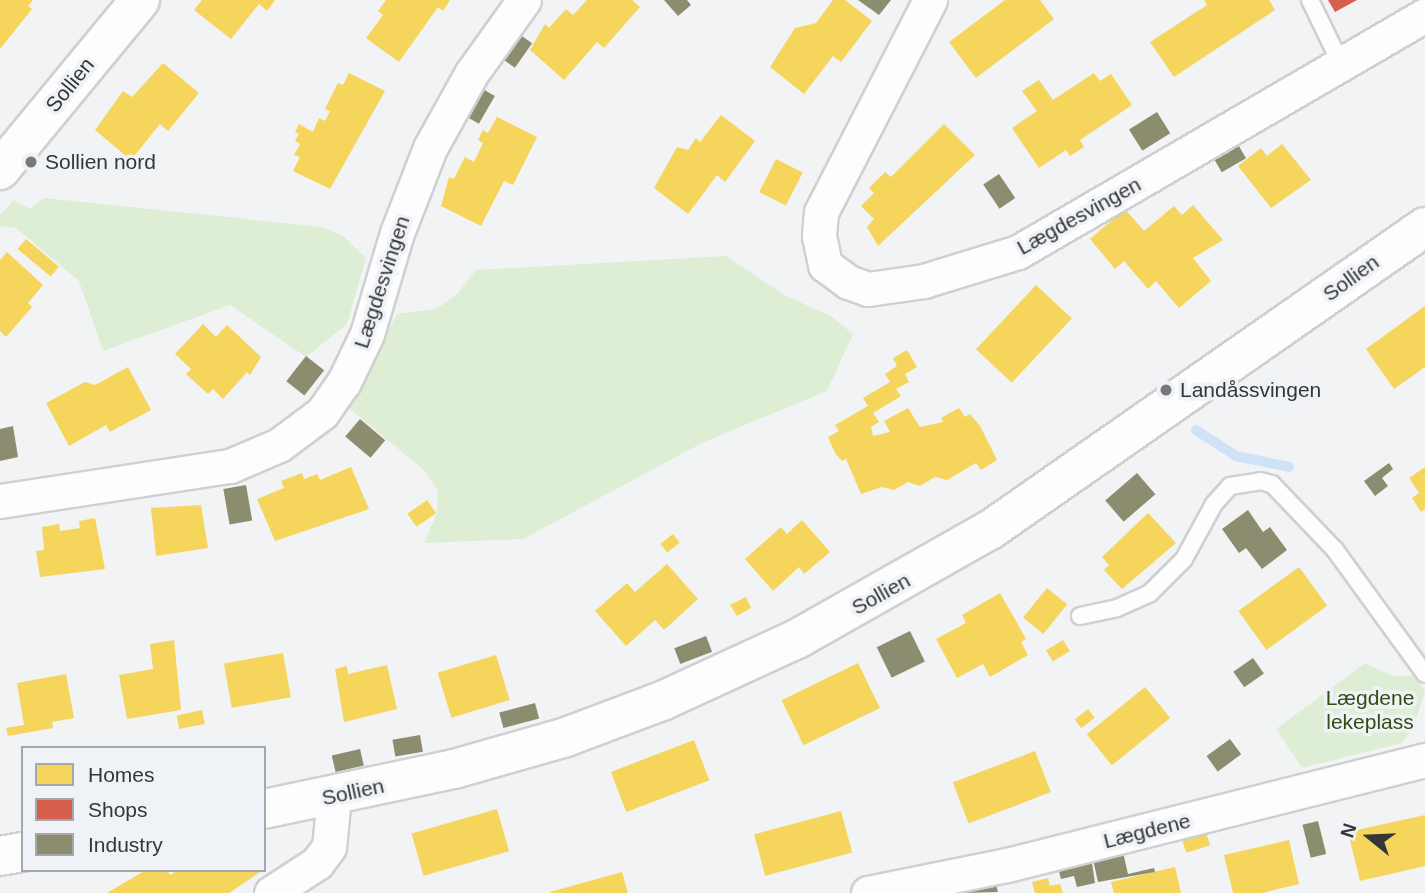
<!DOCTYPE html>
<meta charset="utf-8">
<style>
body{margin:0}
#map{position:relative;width:1425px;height:893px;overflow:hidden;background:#f1f3f5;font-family:Helvetica,sans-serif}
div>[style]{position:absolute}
.green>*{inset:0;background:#deeed4}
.homes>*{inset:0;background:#f6d55c;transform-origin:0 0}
.shops>*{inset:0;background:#d6604d}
.industry>*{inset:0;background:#8c8c6e;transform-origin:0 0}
.stream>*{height:10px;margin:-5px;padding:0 5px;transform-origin:5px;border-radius:5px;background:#cfe2f8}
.roads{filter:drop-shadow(2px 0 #cfd0d2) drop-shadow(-2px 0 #cfd0d2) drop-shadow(0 2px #cfd0d2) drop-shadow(0 -2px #cfd0d2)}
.lane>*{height:16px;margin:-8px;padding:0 8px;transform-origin:8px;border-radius:8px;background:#fdfdfe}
.street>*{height:33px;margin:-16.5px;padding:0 16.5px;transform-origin:16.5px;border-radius:16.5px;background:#fdfdfe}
.secondary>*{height:38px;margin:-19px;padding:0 19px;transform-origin:19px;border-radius:19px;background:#fdfdfe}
.dots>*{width:19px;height:19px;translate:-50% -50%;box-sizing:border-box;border:4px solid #eff2f7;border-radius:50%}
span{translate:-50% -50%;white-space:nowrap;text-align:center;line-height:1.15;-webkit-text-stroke:7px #eff2f7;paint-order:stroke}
.street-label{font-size:21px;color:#353638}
.poi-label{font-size:21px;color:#353638}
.left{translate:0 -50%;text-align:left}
.park-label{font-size:21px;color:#324e11}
.legend{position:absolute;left:21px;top:746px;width:245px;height:126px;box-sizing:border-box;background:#eff2f7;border:2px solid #a5a7ab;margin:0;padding:9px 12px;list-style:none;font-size:21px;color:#353638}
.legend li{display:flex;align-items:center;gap:14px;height:35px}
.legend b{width:35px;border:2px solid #a5a7ab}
.north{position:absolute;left:1334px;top:802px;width:70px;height:70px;-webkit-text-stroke:5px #eff2f7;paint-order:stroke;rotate:288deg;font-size:19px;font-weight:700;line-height:28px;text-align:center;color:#353638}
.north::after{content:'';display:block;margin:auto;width:24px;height:32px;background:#353638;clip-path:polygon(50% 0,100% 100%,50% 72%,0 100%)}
</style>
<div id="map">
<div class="green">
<i style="clip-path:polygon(44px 198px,322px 227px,343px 236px,366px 258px,347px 324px,306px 357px,230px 305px,103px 351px,79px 281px,16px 228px,0 226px,0 215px,14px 200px,30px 209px)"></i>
<i style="clip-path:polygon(726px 256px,784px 295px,831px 316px,853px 334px,827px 391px,704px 442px,523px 539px,424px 543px,437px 513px,438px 491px,426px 472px,348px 407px,397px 314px,436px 309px,457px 294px,476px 270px)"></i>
<i style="clip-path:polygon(1365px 663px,1393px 676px,1413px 676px,1425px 691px,1414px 725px,1402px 743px,1302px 768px,1276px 729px)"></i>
</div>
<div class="homes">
<i style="clip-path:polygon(0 0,33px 0,28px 6px,32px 9px,0 49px)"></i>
<i style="clip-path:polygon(202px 0,275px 0,267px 11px,259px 4px,231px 39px,194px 10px)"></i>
<i style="clip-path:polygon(386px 0,450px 0,443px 11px,438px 7px,399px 62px,366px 38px,383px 15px,378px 11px)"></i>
<i style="clip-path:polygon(587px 0,632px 0,640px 7px,604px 48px,597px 42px,564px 80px,530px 50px,545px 24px,549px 28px,566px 9px,573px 15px)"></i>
<i style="clip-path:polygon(833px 0,845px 0,872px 21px,841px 62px,833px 56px,804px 94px,770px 67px,795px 28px,816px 23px)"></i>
<i style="clip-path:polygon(1005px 0,1040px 0,1054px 19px,976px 78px,949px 42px)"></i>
<i style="clip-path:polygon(1204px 0,1269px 0,1275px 10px,1174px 77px,1150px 42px,1207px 5px)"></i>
<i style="clip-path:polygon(163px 63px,199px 93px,168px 131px,160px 124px,131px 160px,95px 130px,123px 91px,132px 97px)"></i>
<i style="clip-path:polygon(349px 73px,385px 91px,330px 189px,293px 171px,300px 157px,294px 155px,300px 144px,295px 141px,299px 134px,295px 132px,299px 124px,313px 132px,319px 118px,325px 121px,330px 111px,325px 109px,338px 83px,343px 85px)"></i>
<i style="clip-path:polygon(1094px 73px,1100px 81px,1111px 74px,1132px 105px,1080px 140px,1084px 147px,1070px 156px,1066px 150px,1039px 168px,1012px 128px,1037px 111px,1022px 91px,1039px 80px,1053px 100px)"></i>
<i style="clip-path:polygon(721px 115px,755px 141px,725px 182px,717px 175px,688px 214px,654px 188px,677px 147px,688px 150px,696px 138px,700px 142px)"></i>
<i style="clip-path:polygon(497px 117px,537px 137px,513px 185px,504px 181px,481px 226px,441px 206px,449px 177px,454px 179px,465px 157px,474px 162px,483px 143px,478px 140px,483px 130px,488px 133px)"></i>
<i style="clip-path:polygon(944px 124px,975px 155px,878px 246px,867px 227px,874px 219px,861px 206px,874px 193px,869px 188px,885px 172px,891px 177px)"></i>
<i style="clip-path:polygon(1282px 144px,1311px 180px,1271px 208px,1238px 166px,1261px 148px,1267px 156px)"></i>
<i style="left:776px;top:159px;width:30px;height:37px;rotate:27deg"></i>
<i style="clip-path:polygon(1193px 205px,1223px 240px,1193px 258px,1211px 281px,1179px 308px,1156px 281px,1148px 289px,1124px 261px,1115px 269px,1090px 239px,1125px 209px,1144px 231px,1174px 206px,1182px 215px)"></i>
<i style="left:26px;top:239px;width:43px;height:13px;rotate:40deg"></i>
<i style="clip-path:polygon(7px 252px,43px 285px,28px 303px,32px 307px,6px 337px,0 331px,0 260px)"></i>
<i style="left:1036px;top:285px;width:49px;height:88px;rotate:43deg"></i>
<i style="clip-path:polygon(1425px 306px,1425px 367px,1394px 389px,1366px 349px)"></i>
<i style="clip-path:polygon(203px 324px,216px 337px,227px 325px,261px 357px,250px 375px,247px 372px,223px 399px,213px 389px,208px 394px,186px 374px,191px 369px,175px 354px)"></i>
<i style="clip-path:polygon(907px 350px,917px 367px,905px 374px,909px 382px,896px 389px,901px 396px,873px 413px,879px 422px,871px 427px,873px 436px,890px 432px,884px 421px,908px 408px,920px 427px,943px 422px,941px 418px,959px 408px,965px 417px,970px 414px,980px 426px,997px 460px,981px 470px,976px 463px,947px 480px,935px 477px,920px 486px,908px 482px,894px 490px,882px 487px,861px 494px,846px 459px,842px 461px,835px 453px,828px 437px,839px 431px,835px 425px,868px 406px,863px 398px,890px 382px,885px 374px,897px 366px,893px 358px)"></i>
<i style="clip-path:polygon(128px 367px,151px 410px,110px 432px,106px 425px,69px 446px,46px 403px,85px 382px,95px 385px)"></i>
<i style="clip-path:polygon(351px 467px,369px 509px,275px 541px,257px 499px,284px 488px,281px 481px,302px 473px,304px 479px,317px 474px,320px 480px)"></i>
<i style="clip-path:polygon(1425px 467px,1425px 509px,1421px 512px,1412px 498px,1419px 493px,1409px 478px)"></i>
<i style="left:427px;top:500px;width:16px;height:24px;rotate:55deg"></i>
<i style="clip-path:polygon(201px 505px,208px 548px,156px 556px,151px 508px)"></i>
<i style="clip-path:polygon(1148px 513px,1176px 543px,1122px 589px,1104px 570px,1109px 565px,1102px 557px)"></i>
<i style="clip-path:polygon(95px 518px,105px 569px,40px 577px,36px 551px,44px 550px,42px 527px,59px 524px,60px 531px,80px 528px,79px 521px)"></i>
<i style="clip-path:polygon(802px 520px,830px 552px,804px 574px,799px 567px,773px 591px,745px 559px,781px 527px,787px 534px)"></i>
<i style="left:673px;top:534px;width:11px;height:16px;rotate:52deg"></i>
<i style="clip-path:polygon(667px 564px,698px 599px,664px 630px,655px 620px,626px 646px,595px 611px,627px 583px,635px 592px)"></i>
<i style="left:1299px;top:567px;width:48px;height:75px;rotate:54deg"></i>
<i style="left:1047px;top:588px;width:26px;height:38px;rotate:39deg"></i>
<i style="clip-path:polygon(1000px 593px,1026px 639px,1021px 642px,1028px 655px,990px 677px,983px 664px,957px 678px,936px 639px,966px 623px,962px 615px)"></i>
<i style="clip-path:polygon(746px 597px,751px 608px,737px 616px,730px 605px)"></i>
<i style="clip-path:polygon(174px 640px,181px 710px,127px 719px,119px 675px,153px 669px,150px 644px)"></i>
<i style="left:1063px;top:640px;width:13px;height:20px;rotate:58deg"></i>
<i style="left:283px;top:653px;width:45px;height:60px;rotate:80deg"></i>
<i style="left:496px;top:655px;width:47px;height:61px;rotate:73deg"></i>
<i style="left:858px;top:663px;width:50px;height:85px;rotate:64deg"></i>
<i style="clip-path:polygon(387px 665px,397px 709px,344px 722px,335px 669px,347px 666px,348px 674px)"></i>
<i style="clip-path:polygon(66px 674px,74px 718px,52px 722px,53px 728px,8px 736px,6px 728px,24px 725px,17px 683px)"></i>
<i style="left:1145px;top:687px;width:40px;height:75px;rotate:51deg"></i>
<i style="left:1088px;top:709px;width:11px;height:17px;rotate:52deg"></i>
<i style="left:202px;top:710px;width:14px;height:26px;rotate:78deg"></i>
<i style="left:694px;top:740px;width:43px;height:89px;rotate:69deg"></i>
<i style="left:1035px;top:751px;width:44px;height:88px;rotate:69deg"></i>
<i style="left:497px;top:809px;width:44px;height:89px;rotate:74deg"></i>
<i style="left:841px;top:811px;width:43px;height:90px;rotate:75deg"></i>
<i style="clip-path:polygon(1425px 815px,1425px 866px,1360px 881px,1348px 832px)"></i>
<i style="left:1206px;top:832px;width:14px;height:25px;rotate:73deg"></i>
<i style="clip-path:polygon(1289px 840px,1299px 884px,1262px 893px,1233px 893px,1224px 855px)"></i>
<i style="clip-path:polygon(1175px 867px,1181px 893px,1114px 893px,1111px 882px)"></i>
<i style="clip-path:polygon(146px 870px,167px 870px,170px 875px,179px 870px,263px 870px,229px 893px,107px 893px)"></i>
<i style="clip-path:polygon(622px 872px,628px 893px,550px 893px,550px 892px)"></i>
<i style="clip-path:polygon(1048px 878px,1050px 886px,1060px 884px,1063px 893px,1035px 893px,1032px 882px)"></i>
</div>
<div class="shops">
<i style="clip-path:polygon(1328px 0,1357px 0,1335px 12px)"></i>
</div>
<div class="industry">
<i style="clip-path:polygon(664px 0,687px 0,691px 5px,678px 16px)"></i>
<i style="clip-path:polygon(858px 0,891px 0,879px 15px)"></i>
<i style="left:519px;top:34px;width:16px;height:30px;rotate:35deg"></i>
<i style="left:481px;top:88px;width:16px;height:32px;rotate:30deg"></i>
<i style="left:1157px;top:112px;width:25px;height:33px;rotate:58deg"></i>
<i style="left:1236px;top:141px;width:20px;height:28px;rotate:60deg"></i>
<i style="left:999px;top:174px;width:29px;height:19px;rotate:56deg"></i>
<i style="left:306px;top:356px;width:23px;height:32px;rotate:38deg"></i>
<i style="left:360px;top:419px;width:33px;height:23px;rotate:40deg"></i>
<i style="clip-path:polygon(13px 426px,18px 457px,0 461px,0 429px)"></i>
<i style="clip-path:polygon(1389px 463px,1393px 469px,1382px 478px,1388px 486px,1375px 496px,1364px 481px)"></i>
<i style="left:1137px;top:473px;width:28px;height:42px;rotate:49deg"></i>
<i style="left:246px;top:485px;width:36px;height:23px;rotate:80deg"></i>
<i style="clip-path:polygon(1248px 510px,1263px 532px,1270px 527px,1287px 550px,1262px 569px,1246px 548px,1239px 553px,1222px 529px)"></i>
<i style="left:910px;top:631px;width:34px;height:37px;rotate:64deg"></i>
<i style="left:706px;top:636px;width:17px;height:34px;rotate:69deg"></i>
<i style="left:1253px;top:658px;width:19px;height:24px;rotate:55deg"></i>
<i style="left:535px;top:703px;width:16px;height:37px;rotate:75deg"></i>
<i style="left:420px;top:735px;width:17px;height:28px;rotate:80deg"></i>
<i style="left:1230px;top:739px;width:19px;height:29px;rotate:54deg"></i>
<i style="left:360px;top:749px;width:17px;height:29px;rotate:77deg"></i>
<i style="left:1318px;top:821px;width:34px;height:16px;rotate:76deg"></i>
<i style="clip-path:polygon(1122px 848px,1128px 874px,1154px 868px,1155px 872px,1098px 882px,1092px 855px)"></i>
<i style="clip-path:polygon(1091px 856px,1095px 883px,1077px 887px,1074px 876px,1061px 879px,1057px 864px)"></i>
<i style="clip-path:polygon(994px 878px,998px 892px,963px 893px,961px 886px)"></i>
</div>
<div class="stream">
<i style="left:1196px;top:430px;width:48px;rotate:33deg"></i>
<i style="left:1236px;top:456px;width:54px;rotate:11.7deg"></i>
</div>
<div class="roads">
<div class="lane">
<i style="left:1310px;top:0;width:69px;rotate:64.2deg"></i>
<i style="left:1080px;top:616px;width:38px;rotate:-12deg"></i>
<i style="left:1117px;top:608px;width:36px;rotate:-24deg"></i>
<i style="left:1150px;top:593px;width:48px;rotate:-45deg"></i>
<i style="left:1184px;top:559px;width:63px;rotate:-61.4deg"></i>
<i style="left:1214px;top:504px;width:24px;rotate:-48deg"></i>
<i style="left:1230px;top:486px;width:30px;rotate:-9deg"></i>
<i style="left:1260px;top:481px;width:12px;rotate:14deg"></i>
<i style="left:1272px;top:484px;width:91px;rotate:46.3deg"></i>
<i style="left:1335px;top:550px;width:153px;rotate:54deg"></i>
</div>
<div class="street">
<i style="left:930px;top:0;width:238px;rotate:117.2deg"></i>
<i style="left:821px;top:212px;width:24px;rotate:95deg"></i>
<i style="left:819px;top:236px;width:30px;rotate:78deg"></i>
<i style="left:825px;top:265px;width:29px;rotate:36deg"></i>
<i style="left:848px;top:282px;width:21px;rotate:19deg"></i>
<i style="left:868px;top:289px;width:57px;rotate:-8.1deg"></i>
<i style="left:924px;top:281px;width:98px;rotate:-17.1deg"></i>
<i style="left:1018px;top:252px;width:471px;rotate:-30.2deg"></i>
<i style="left:0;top:501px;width:233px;rotate:-8.7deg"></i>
<i style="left:230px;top:466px;width:53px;rotate:-23.2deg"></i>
<i style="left:279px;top:445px;width:54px;rotate:-36.7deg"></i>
<i style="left:322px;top:413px;width:38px;rotate:-55deg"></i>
<i style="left:344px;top:382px;width:53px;rotate:-64.4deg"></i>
<i style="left:367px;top:334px;width:105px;rotate:-73.5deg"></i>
<i style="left:397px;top:233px;width:91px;rotate:-68.8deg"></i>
<i style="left:430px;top:148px;width:85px;rotate:-61deg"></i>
<i style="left:471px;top:74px;width:91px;rotate:-54.4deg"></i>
<i style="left:271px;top:893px;width:55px;rotate:-33.1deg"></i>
<i style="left:317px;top:863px;width:20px;rotate:-53deg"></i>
<i style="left:329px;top:847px;width:50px;rotate:-84.3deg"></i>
<i style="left:868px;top:893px;width:142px;rotate:-11.4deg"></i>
<i style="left:1007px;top:865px;width:431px;rotate:-14.1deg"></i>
</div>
<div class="secondary">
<i style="left:0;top:170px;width:220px;rotate:-50.5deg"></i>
<i style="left:264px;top:809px;width:194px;rotate:-11.9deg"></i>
<i style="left:454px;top:769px;width:116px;rotate:-15.9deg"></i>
<i style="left:566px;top:737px;width:103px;rotate:-20.6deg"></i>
<i style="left:662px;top:701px;width:149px;rotate:-24.7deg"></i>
<i style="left:797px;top:639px;width:222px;rotate:-29.5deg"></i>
<i style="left:990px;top:530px;width:530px;rotate:-34.86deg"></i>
<i style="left:0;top:856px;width:23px;rotate:-10deg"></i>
</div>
</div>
<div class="dots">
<i style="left:31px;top:162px;background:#77787a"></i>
<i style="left:1166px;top:390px;background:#77787a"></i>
</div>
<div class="street-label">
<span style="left:70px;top:85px;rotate:-51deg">Sollien</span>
<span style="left:1079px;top:216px;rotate:-29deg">Lægdesvingen</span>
<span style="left:1351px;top:278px;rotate:-36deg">Sollien</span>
<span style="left:382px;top:282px;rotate:-72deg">Lægdesvingen</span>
<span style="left:881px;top:594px;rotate:-29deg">Sollien</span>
<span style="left:353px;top:792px;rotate:-12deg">Sollien</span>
<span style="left:1147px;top:831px;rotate:-14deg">Lægdene</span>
</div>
<div class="poi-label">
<span class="left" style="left:45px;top:162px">Sollien nord</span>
<span class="left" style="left:1180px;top:390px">Landåssvingen</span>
</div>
<div class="park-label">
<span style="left:1370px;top:710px">Lægdene<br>lekeplass</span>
</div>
<ul class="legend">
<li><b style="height:19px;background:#f6d55c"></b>Homes</li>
<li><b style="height:19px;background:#d6604d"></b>Shops</li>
<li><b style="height:19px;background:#8c8c6e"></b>Industry</li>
</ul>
<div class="north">N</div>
</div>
